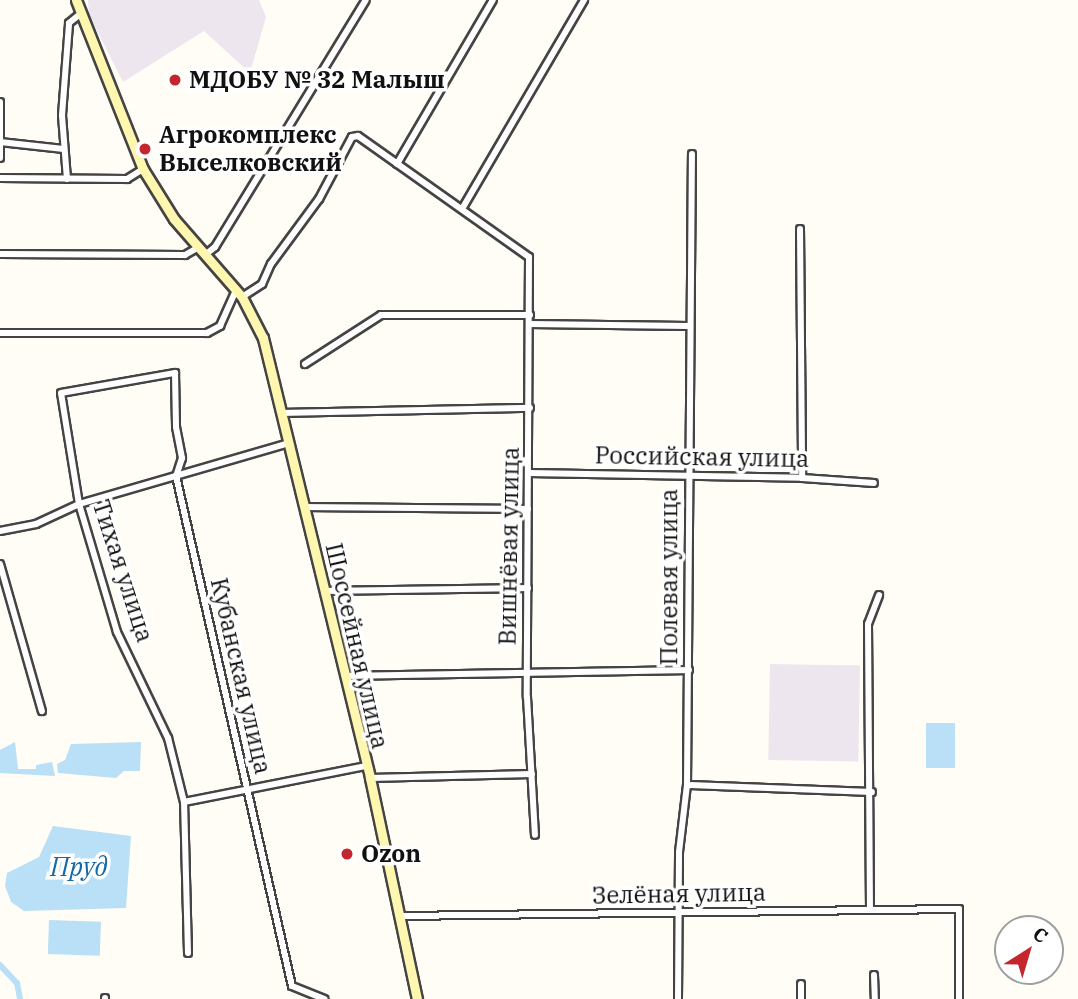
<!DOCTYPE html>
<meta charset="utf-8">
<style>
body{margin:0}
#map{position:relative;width:1078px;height:999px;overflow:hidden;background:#fffdf5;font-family:"IBM Plex Serif",serif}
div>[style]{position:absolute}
.industrial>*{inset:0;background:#eee6ef;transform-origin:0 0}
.water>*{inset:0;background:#b9e0f7;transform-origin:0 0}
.canal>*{height:6px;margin:-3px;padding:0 3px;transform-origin:3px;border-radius:3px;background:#b9e0f7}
.roads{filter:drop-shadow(2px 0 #444) drop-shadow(-2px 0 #444) drop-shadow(0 2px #444) drop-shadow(0 -2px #444)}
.minor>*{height:6px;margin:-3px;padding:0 3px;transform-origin:3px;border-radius:3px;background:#fff}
.secondary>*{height:9px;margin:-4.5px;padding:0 4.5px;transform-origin:4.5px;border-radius:4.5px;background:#fff6b0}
.dots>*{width:19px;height:19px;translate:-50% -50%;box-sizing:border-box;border:4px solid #fff;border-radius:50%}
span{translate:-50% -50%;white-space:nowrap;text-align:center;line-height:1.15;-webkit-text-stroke:7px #fff;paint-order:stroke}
.poi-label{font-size:24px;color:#111;font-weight:700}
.left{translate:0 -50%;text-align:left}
.street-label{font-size:24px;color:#111}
.water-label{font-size:26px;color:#1768a6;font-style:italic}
.north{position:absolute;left:994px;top:915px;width:70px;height:70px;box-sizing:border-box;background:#fff;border:2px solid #a0a0a0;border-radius:50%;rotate:37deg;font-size:19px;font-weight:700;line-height:28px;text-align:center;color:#111}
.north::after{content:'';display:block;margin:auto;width:24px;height:32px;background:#c4262e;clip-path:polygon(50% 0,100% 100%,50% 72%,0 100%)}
</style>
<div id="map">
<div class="industrial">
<i style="clip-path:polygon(88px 0,259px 0,266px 17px,250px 73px,204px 31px,123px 82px,89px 15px)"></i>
<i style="left:770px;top:664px;width:90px;height:96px;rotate:1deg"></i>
</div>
<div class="water">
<i style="left:955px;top:723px;width:45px;height:29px;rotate:90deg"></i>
<i style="clip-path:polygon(15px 742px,18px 769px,36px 769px,36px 765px,52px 762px,55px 776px,0 773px,0 750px)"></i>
<i style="clip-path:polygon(141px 742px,140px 771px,124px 771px,116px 778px,58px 773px,57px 764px,65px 760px,71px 744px)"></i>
<i style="clip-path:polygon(53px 826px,131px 836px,126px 908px,24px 911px,11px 902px,5px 886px,7px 873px,39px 857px)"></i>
<i style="left:49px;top:920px;width:52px;height:34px;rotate:2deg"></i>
</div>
<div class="canal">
<i style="left:0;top:965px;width:25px;rotate:47deg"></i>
<i style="left:17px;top:983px;width:16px;rotate:79deg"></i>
</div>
<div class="roads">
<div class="minor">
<i style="left:0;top:102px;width:56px;rotate:90deg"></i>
<i style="left:0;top:142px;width:64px;rotate:6.2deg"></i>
<i style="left:397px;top:164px;width:190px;rotate:-59.7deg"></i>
<i style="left:0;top:178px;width:127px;rotate:0.5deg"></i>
<i style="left:127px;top:179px;width:19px;rotate:-32deg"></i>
<i style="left:67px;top:179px;width:64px;rotate:-94.5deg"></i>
<i style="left:62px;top:115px;width:92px;rotate:-85.6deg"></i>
<i style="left:69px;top:23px;width:13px;rotate:-39deg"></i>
<i style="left:462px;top:209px;width:242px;rotate:-59.7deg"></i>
<i style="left:800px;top:229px;width:249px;rotate:89.5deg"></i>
<i style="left:0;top:254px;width:185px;rotate:0.3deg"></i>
<i style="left:185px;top:255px;width:14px;rotate:-30deg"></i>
<i style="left:205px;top:255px;width:13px;rotate:-39deg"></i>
<i style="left:215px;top:247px;width:289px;rotate:-58.6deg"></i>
<i style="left:242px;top:297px;width:24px;rotate:-33deg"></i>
<i style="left:262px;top:284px;width:22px;rotate:-66deg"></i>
<i style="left:271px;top:264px;width:81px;rotate:-53.6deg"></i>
<i style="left:319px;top:199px;width:70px;rotate:-62deg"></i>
<i style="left:352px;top:137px;width:6px;rotate:-9deg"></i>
<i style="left:358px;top:136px;width:209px;rotate:35.3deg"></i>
<i style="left:529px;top:257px;width:440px;rotate:90.3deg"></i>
<i style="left:527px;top:697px;width:138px;rotate:86.7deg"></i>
<i style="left:530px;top:324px;width:158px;rotate:0.7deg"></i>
<i style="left:0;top:333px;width:207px"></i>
<i style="left:207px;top:333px;width:15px;rotate:-28deg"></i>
<i style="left:220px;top:326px;width:39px;rotate:-66deg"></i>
<i style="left:305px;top:364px;width:90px;rotate:-32.8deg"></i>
<i style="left:381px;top:315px;width:149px"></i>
<i style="left:283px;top:413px;width:247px;rotate:-1.2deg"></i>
<i style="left:529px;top:473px;width:273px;rotate:1deg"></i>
<i style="left:802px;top:478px;width:72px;rotate:4deg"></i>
<i style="left:305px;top:507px;width:223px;rotate:0.5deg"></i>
<i style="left:0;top:531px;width:37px;rotate:-11deg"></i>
<i style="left:36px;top:524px;width:47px;rotate:-24.9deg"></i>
<i style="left:79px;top:504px;width:219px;rotate:-16.2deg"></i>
<i style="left:0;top:564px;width:153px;rotate:74.1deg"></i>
<i style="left:324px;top:591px;width:204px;rotate:-0.8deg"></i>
<i style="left:345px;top:676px;width:344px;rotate:-1deg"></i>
<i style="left:370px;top:778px;width:162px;rotate:-1.4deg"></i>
<i style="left:687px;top:785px;width:185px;rotate:2.2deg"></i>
<i style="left:184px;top:802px;width:186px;rotate:-11.2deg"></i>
<i style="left:870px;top:910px;width:286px;rotate:-90.4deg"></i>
<i style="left:868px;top:624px;width:31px;rotate:-69deg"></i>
<i style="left:400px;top:916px;width:559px;rotate:-0.72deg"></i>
<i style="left:959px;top:909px;width:90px;rotate:90deg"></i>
<i style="left:188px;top:953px;width:151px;rotate:-91.5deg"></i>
<i style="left:184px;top:802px;width:66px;rotate:-104deg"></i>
<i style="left:168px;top:738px;width:118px;rotate:-115.7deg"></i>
<i style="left:117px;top:632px;width:134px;rotate:-106.5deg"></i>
<i style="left:79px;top:504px;width:112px;rotate:-99.2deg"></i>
<i style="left:61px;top:393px;width:116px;rotate:-10deg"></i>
<i style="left:175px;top:373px;width:54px;rotate:88.9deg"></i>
<i style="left:176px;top:427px;width:32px;rotate:79deg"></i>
<i style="left:182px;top:458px;width:19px;rotate:108deg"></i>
<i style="left:176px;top:476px;width:523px;rotate:77.19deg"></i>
<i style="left:292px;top:986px;width:35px;rotate:22deg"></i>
<i style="left:874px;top:975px;width:24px;rotate:88deg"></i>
<i style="left:801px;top:984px;width:15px;rotate:90deg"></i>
<i style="left:105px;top:999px;width:1px;rotate:-90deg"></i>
<i style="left:678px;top:999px;width:147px;rotate:-89.6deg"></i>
<i style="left:679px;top:852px;width:67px;rotate:-83.2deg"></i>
<i style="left:687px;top:785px;width:631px;rotate:-89.55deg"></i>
</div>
<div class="secondary">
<i style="left:76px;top:0;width:182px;rotate:68.4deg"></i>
<i style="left:143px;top:169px;width:59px;rotate:58.2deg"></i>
<i style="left:174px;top:219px;width:103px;rotate:48.9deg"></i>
<i style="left:242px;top:297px;width:46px;rotate:62.9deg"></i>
<i style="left:263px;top:338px;width:453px;rotate:76.3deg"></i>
<i style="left:370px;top:778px;width:226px;rotate:78deg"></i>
</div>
</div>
<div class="dots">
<i style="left:175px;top:80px;background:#c4262e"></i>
<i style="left:145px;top:149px;background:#c4262e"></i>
<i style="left:347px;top:854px;background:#c4262e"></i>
</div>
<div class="poi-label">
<span class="left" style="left:189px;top:80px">МДОБУ № 32 Малыш</span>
<span class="left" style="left:159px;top:149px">Агрокомплекс<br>Выселковский</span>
<span class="left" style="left:361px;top:854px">Ozon</span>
</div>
<div class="street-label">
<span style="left:702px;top:457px;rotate:1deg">Российская улица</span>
<span style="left:509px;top:546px;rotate:-89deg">Вишнёвая улица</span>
<span style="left:123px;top:571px;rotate:72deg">Тихая улица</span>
<span style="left:669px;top:577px;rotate:-90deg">Полевая улица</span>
<span style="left:357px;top:646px;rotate:77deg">Шоссейная улица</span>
<span style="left:241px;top:676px;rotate:77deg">Кубанская улица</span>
<span style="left:679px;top:894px;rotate:-1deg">Зелёная улица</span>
</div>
<div class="water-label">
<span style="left:79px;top:867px">Пруд</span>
</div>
<div class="north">С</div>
</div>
